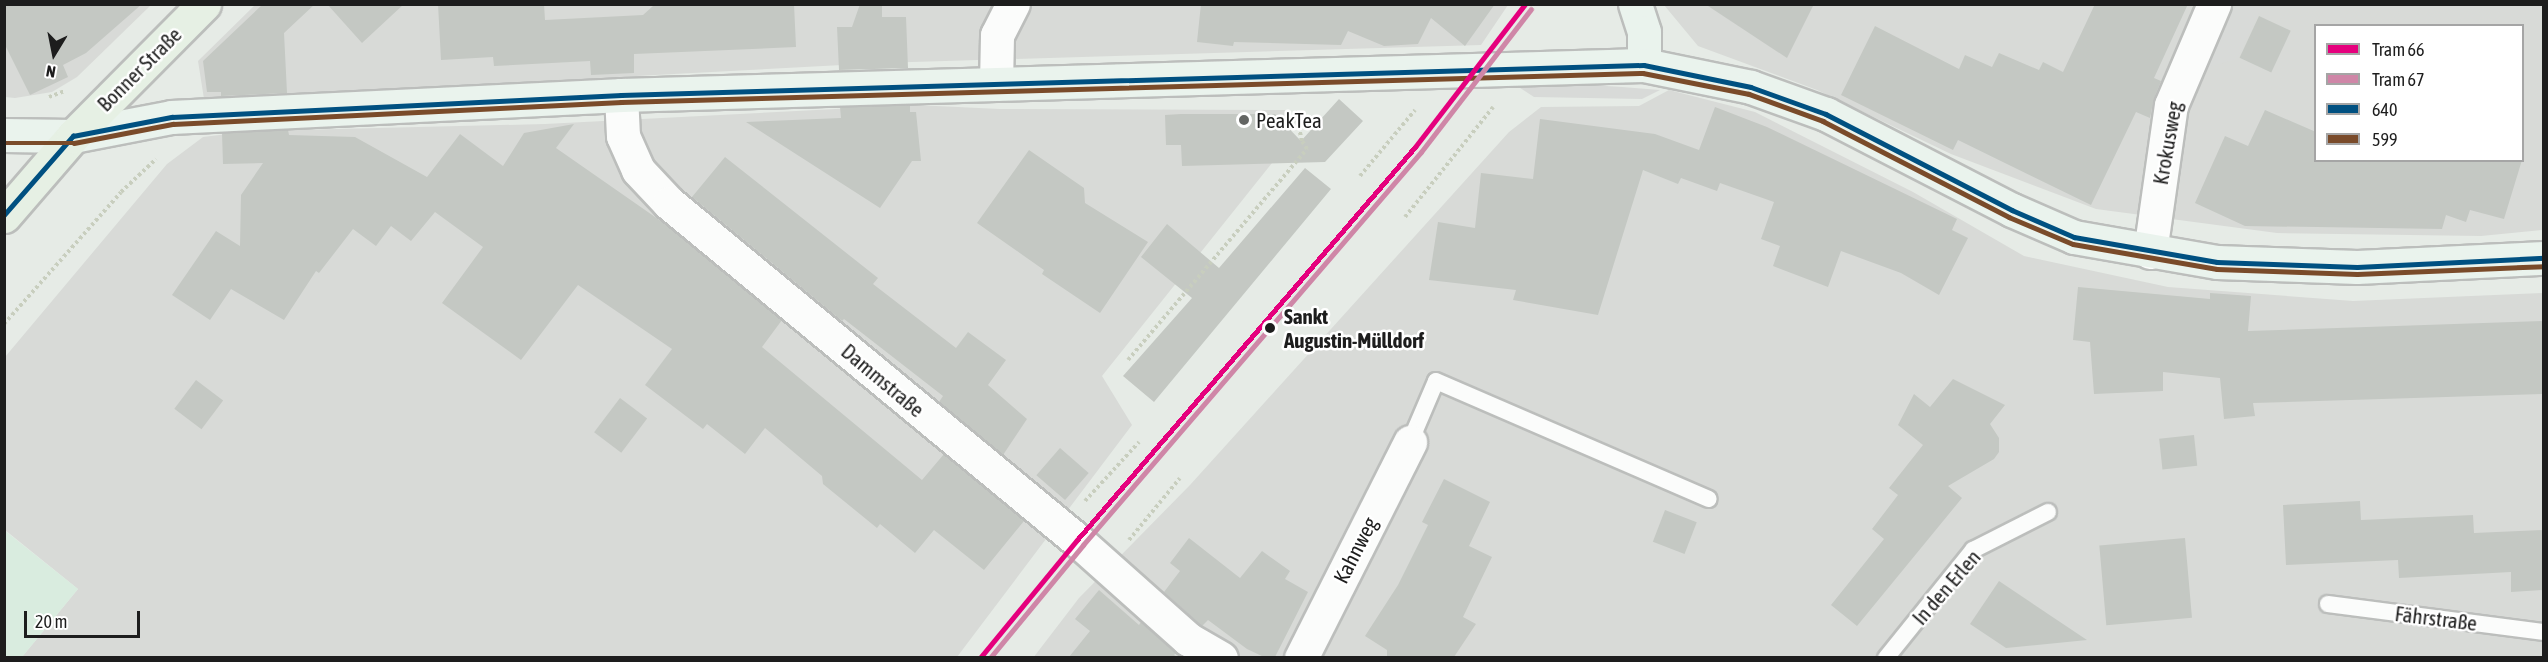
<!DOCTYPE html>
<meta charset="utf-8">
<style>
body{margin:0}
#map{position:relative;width:2548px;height:662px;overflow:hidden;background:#e6ebe6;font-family:"Asap Condensed",sans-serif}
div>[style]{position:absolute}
.residential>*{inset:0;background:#d8dad7}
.farmland>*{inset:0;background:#d9ecdf}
.parking>*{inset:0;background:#d8dad8}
.building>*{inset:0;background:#c4c8c3;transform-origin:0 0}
.path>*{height:4px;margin-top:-2px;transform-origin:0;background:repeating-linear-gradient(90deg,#c8cebe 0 3px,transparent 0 6px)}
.roads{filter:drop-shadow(2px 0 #bcbebc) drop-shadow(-2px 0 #bcbebc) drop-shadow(0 2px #bcbebc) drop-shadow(0 -2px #bcbebc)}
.lane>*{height:16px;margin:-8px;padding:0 8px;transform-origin:8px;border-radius:8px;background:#fbfcfb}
.street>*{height:33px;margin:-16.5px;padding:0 16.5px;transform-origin:16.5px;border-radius:16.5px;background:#fbfcfb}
.secondary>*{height:33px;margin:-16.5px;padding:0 16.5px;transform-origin:16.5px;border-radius:16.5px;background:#eaf3ed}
.primary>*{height:33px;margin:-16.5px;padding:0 16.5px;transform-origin:16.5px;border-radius:16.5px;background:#e6f0e4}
.bus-1>*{height:4.5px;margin:-2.25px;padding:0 2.25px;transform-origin:2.25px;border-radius:2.25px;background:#005081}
.bus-2>*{height:4.5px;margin:-2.25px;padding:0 2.25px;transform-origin:2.25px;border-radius:2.25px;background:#7a4b2a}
.tram-1>*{height:4.5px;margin:-2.25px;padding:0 2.25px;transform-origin:2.25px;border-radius:2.25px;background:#e5007d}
.tram-2>*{height:4.5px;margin:-2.25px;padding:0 2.25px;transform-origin:2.25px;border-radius:2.25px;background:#cf86a7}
.dots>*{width:16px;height:16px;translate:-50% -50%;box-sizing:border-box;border:3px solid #fff;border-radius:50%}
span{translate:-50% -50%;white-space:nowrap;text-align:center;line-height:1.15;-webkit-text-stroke:5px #fff;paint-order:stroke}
.street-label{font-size:21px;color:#1d1d1d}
.poi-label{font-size:21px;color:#1d1d1d}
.left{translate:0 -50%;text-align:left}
.stop-label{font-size:21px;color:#1d1d1d;font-weight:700}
.frame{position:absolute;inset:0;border:6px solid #1d1d1d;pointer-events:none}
.legend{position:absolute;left:2314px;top:24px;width:210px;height:138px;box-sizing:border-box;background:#fff;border:2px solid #a5a5a5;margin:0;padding:8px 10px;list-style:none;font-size:18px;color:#1d1d1d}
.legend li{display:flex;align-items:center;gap:12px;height:30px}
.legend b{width:30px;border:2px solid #a5a5a5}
.north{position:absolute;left:24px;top:24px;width:60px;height:60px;-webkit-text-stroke:4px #fff;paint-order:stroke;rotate:190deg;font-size:16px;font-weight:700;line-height:24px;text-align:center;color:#1d1d1d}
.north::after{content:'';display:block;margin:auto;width:21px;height:27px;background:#1d1d1d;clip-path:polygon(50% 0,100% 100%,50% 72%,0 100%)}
.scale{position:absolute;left:24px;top:611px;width:116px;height:27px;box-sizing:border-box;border:3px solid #1d1d1d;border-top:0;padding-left:8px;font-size:18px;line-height:21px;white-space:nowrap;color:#1d1d1d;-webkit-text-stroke:4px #fff;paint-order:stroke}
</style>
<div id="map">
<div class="residential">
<i style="clip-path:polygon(256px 4px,1508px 5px,1481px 45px,880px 63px,204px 99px,198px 61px)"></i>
<i style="clip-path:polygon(5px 5px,151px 5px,77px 77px,52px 92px,15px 98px,5px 97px)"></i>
<i style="clip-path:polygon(evenodd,1664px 5px,2543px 5px,2543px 230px,2481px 236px,2277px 233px,2096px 209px,1951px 154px,1817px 90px,1698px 46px,1664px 5px,2316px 26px,2522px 26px,2522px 160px,2316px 160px,2316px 26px)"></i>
<i style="clip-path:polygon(1669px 90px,1755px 112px,1913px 192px,2024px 256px,2168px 287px,2353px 301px,2543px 293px,2543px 657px,1033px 658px,1079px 598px,1190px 485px,1509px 132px,1541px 107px,1639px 106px)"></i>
<i style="clip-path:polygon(915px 105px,1000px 109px,1286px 110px,1288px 143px,1102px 376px,1132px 425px,957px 657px,22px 657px,78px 589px,5px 530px,5px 357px,167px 164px,203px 137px,252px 131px,545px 124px)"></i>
</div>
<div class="farmland">
<i style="clip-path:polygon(4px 530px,78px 589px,22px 657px,5px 657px)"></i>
</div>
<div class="parking">
<i style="clip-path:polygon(2227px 5px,2263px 5px,2237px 59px,2197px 70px)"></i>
<i style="clip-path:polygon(1575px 84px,1622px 87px,1660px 90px,1642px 99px,1534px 97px,1517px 86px)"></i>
</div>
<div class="building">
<i style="clip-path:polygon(4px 4px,142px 4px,86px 53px,63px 65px,68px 77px,30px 95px,4px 43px)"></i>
<i style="clip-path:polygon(263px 4px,315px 4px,284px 33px,287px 93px,221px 96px,221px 92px,207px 92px,203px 61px)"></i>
<i style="clip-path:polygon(327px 4px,404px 4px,362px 43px)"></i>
<i style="clip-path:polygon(438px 4px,544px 4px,545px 20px,643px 15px,653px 6px,794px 4px,796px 47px,634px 54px,634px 73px,591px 75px,590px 61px,494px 66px,493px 57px,441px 60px)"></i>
<i style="clip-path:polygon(860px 4px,882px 4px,882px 17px,906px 17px,908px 68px,839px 70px,837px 27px,852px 27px)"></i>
<i style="clip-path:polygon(1201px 4px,1495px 4px,1465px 46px,1431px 18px,1418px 44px,1384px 46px,1348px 31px,1341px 45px,1234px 42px,1233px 46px,1197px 42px)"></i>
<i style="clip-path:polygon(1705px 4px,1814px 4px,1787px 58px)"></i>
<i style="clip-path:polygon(2095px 4px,2188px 4px,2154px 78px,2161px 81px,2154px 98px,2150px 118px,2136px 112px,2091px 205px,1958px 140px,1953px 150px,1841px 95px,1875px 26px,1959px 69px,1965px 55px,1992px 67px,1999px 53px,2039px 70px,2043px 62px,2063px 72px)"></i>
<i style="left:2259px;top:16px;width:35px;height:46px;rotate:25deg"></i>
<i style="clip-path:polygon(1339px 99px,1363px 121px,1325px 162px,1182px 166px,1181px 145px,1166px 145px,1165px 115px,1181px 114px,1275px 114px,1301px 141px)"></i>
<i style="clip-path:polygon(910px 105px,910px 112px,916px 112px,921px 161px,912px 161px,880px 208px,746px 122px,841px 118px,840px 107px)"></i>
<i style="clip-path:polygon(1715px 107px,1767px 127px,1957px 219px,1952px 230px,1968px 238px,1939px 295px,1901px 273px,1841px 251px,1828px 287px,1773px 266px,1780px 246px,1761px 239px,1774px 202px,1720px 183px,1717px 191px,1681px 178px,1678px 184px,1643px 170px,1598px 315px,1513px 300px,1516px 290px,1429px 280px,1438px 222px,1475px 228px,1481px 173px,1533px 179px,1540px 119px,1655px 134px,1699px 150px)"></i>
<i style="clip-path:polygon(2265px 110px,2316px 132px,2316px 160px,2522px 160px,2504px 219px,2470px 210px,2466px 222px,2446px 215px,2442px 229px,2245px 226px,2195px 203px,2225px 136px,2248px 146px)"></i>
<i style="clip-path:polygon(574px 124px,556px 148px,668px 226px,782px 320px,762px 347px,922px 480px,944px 454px,1024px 521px,984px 570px,934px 530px,915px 553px,880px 524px,877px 528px,823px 484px,822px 476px,765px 428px,745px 454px,707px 424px,703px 429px,645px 385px,672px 349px,578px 285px,521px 360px,442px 303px,483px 247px,435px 212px,411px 241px,391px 226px,376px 246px,353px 229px,319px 273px,316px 271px,284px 320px,231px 289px,210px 320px,172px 295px,216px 231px,240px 246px,241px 195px,263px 163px,223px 164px,222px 133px,288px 130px,289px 135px,355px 137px,427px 177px,460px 134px,503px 166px,524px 133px)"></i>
<i style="clip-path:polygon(1029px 150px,1084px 188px,1085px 203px,1148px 242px,1100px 313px,1042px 274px,1044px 270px,977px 223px)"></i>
<i style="clip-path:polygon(725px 157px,878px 278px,873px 284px,956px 348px,968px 332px,1006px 360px,988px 385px,1027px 419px,1003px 455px,939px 402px,943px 396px,844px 319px,842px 321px,692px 197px)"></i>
<i style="clip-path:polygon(1305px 168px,1331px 189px,1154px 402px,1123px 376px,1192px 298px,1141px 257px,1167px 224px,1219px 268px)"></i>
<i style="clip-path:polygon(2078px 287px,2210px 299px,2210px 293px,2251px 296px,2248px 331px,2544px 321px,2544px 394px,2253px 403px,2255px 416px,2224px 419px,2220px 378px,2163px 372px,2163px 391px,2094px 394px,2090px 342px,2073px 340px)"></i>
<i style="clip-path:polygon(1953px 379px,2005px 405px,1990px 424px,1999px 438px,1999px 452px,1994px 459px,1948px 486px,1962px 498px,1857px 626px,1831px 605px,1884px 539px,1872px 529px,1898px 495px,1889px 488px,1923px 445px,1898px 425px,1914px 394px,1930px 407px)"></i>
<i style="left:196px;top:380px;width:34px;height:36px;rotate:37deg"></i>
<i style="left:620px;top:398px;width:34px;height:43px;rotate:37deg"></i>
<i style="left:2194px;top:435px;width:31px;height:35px;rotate:84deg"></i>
<i style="left:1060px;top:448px;width:38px;height:36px;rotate:41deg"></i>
<i style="clip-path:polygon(1444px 479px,1490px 502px,1469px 546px,1492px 557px,1463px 617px,1476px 624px,1454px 657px,1387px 657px,1387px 650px,1365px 636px,1398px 585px,1428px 525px,1422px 522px)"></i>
<i style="clip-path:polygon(2360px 501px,2361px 520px,2473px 515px,2474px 533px,2544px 530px,2544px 590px,2511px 592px,2511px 572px,2399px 578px,2398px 560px,2286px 565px,2283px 505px)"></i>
<i style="left:1665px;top:510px;width:34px;height:34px;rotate:21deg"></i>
<i style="clip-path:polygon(1189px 538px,1240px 578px,1262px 551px,1290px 571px,1285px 579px,1308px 592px,1275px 657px,1264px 657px,1247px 649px,1208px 620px,1202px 626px,1199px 624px,1164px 592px,1180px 571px,1170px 563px)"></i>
<i style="left:2185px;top:538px;width:80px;height:86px;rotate:85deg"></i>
<i style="clip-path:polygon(1999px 581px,2087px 640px,2006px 648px,1970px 624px)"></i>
<i style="clip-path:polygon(1099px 590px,1139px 625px,1141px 622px,1176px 653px,1174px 655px,1177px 657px,1069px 657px,1090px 631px,1075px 619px)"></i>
</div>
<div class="path">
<i style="left:49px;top:97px;width:17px;rotate:-21deg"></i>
<i style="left:1360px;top:176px;width:86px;rotate:-50.2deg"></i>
<i style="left:1405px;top:217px;width:141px;rotate:-51.3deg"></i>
<i style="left:4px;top:324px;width:176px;rotate:-48.4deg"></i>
<i style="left:121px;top:192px;width:48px;rotate:-43.3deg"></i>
<i style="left:1128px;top:360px;width:277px;rotate:-49.7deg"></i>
<i style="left:1307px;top:149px;width:9px;rotate:-122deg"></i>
<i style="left:1302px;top:141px;width:31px;rotate:-103deg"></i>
<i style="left:1085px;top:501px;width:80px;rotate:-47.5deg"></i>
<i style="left:1129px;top:540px;width:80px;rotate:-50.6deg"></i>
</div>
<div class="roads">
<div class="lane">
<i style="left:1410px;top:442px;width:66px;rotate:-66.9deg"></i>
<i style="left:1436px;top:381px;width:297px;rotate:23.4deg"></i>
<i style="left:2328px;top:604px;width:218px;rotate:7.4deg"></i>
<i style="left:1886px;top:658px;width:139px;rotate:-51.1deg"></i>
<i style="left:1973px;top:550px;width:84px;rotate:-26.9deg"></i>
</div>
<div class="street">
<i style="left:996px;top:84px;width:49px;rotate:-88.8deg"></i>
<i style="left:997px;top:35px;width:35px;rotate:-63deg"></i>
<i style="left:621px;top:95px;width:41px;rotate:87.2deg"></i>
<i style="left:623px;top:136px;width:37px;rotate:66deg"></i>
<i style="left:638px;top:170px;width:45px;rotate:46.8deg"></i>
<i style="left:669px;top:203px;width:529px;rotate:39.56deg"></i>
<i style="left:1077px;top:540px;width:149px;rotate:41.7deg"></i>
<i style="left:1188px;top:639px;width:38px;rotate:30deg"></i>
<i style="left:2150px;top:252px;width:148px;rotate:-81.9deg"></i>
<i style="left:2171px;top:105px;width:110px;rotate:-66.9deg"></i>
<i style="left:1301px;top:658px;width:242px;rotate:-63.2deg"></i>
</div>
<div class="secondary">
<i style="left:1635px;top:4px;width:29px;rotate:72deg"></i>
<i style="left:1644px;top:32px;width:33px;rotate:90deg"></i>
<i style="left:4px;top:135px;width:69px;rotate:0.8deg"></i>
<i style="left:73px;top:136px;width:101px;rotate:-10.9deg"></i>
<i style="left:172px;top:117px;width:450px;rotate:-2.8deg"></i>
<i style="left:621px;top:95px;width:1023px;rotate:-1.68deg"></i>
<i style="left:1644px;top:65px;width:109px;rotate:11.6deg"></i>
<i style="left:1751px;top:87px;width:80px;rotate:19.8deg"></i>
<i style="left:1826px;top:114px;width:209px;rotate:27.3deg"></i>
<i style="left:2012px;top:210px;width:68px;rotate:23.5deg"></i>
<i style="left:2074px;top:237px;width:145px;rotate:9.9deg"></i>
<i style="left:2217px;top:262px;width:140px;rotate:2deg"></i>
<i style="left:2357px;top:267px;width:187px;rotate:-2.8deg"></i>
</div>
<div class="primary">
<i style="left:4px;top:216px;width:106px;rotate:-49.2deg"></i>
<i style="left:73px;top:136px;width:186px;rotate:-45.2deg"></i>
</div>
</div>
<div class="bus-1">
<i style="left:73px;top:136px;width:101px;rotate:-10.9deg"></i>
<i style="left:172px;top:117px;width:450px;rotate:-2.8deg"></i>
<i style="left:621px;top:95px;width:1023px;rotate:-1.68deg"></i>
<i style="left:1644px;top:65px;width:109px;rotate:11.6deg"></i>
<i style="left:1751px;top:87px;width:80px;rotate:19.8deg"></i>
<i style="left:1826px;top:114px;width:209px;rotate:27.3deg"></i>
<i style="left:2012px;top:210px;width:68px;rotate:23.5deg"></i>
<i style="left:2074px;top:237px;width:145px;rotate:9.9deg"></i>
<i style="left:2217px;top:262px;width:140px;rotate:2deg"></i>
<i style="left:2357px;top:267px;width:187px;rotate:-2.8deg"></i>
<i style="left:4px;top:215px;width:105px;rotate:-48.9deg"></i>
</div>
<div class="bus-2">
<i style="left:4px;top:143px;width:70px"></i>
<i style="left:74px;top:143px;width:101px;rotate:-10.9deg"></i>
<i style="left:173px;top:124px;width:449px;rotate:-2.8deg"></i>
<i style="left:621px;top:102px;width:1022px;rotate:-1.63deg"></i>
<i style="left:1643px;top:73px;width:108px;rotate:11.2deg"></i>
<i style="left:1749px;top:94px;width:79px;rotate:20deg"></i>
<i style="left:1823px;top:121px;width:209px;rotate:27.3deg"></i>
<i style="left:2009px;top:217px;width:69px;rotate:22.9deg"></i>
<i style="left:2073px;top:244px;width:146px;rotate:9.8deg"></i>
<i style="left:2217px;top:269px;width:140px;rotate:2deg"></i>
<i style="left:2357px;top:274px;width:187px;rotate:-2.4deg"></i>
</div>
<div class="tram-1">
<i style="left:980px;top:658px;width:153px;rotate:-50.6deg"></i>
<i style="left:1077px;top:540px;width:518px;rotate:-49.3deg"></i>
<i style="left:1415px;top:147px;width:180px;rotate:-52.4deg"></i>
</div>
<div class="tram-2">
<i style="left:990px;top:658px;width:146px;rotate:-50.5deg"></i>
<i style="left:1083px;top:545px;width:518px;rotate:-49.3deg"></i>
<i style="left:1421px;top:152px;width:180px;rotate:-52.4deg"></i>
</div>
<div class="dots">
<i style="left:1244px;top:120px;background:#636563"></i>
<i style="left:1270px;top:328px;background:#1d1d1d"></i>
</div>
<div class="street-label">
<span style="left:139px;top:69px;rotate:-45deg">Bonner Straße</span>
<span style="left:2167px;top:143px;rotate:-80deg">Krokusweg</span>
<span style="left:883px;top:380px;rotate:40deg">Dammstraße</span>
<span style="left:1355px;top:550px;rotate:-63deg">Kahnweg</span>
<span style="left:1946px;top:587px;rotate:-49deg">In den Erlen</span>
<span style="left:2436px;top:618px;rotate:7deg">Fährstraße</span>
</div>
<div class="poi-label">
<span class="left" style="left:1256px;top:120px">PeakTea</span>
</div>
<div class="stop-label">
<span class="left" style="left:1284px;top:328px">Sankt<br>Augustin-Mülldorf</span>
</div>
<div class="frame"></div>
<ul class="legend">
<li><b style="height:8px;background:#e5007d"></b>Tram 66</li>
<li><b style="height:8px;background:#cf86a7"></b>Tram 67</li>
<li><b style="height:8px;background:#005081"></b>640</li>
<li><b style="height:8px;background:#7a4b2a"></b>599</li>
</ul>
<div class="north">N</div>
<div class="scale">20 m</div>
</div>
